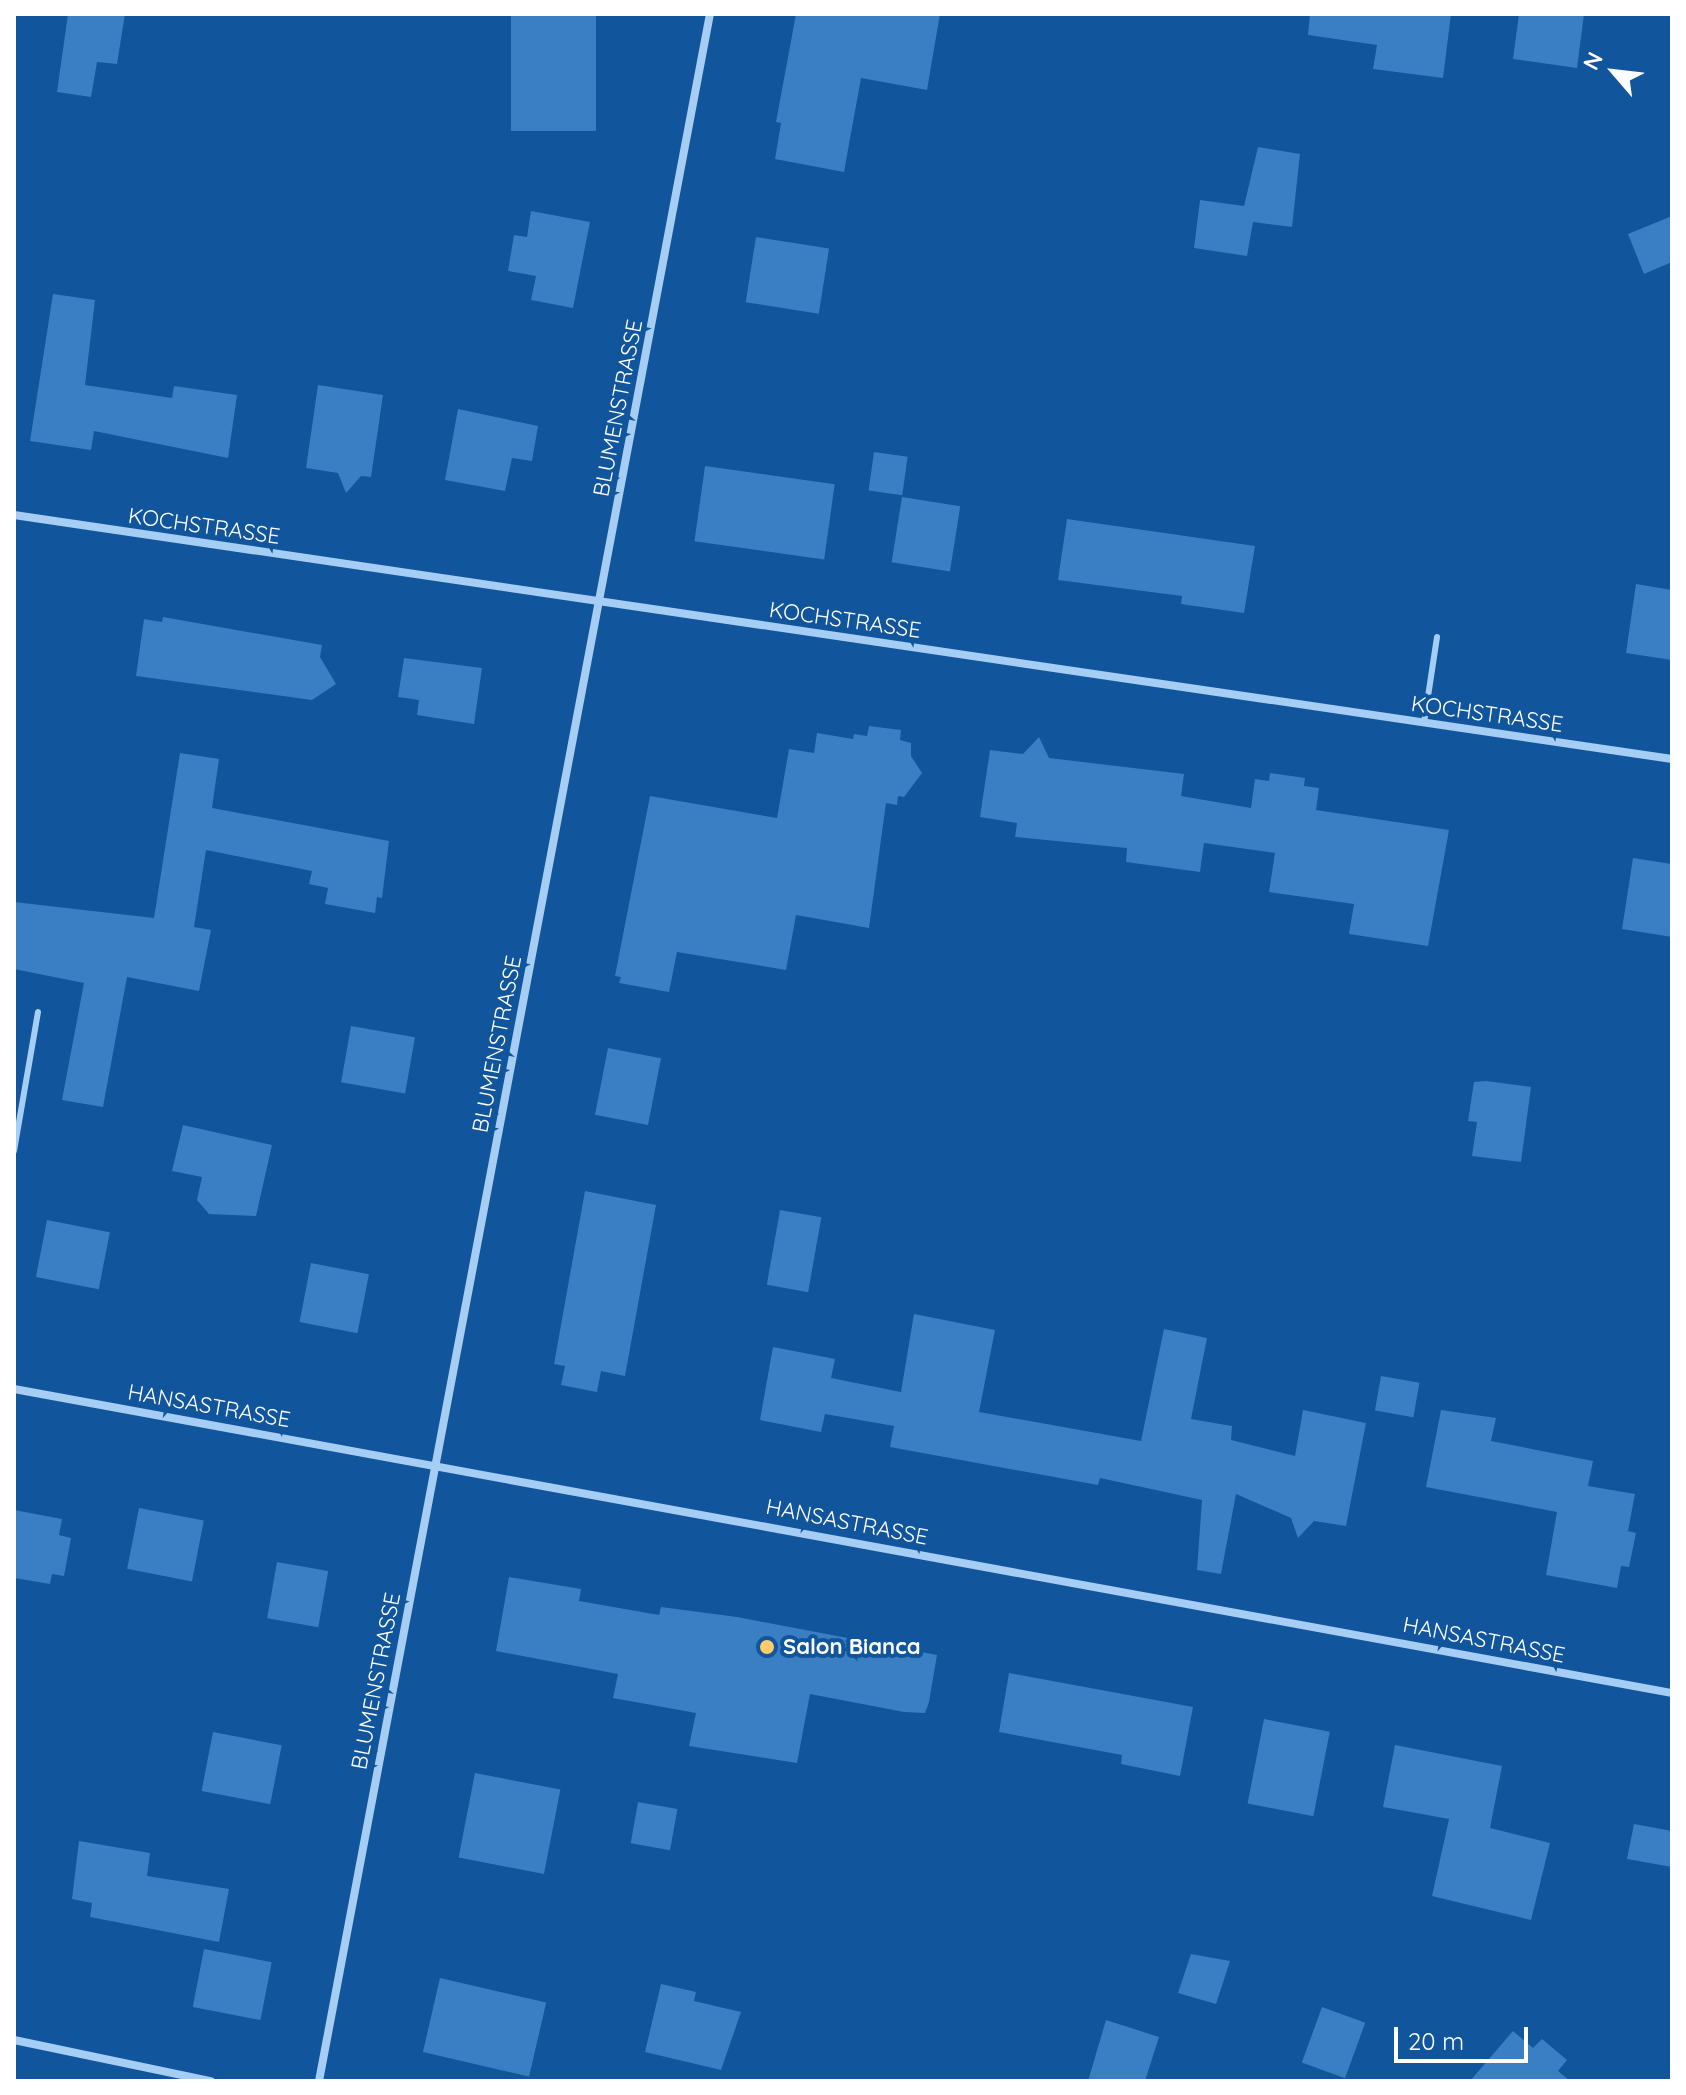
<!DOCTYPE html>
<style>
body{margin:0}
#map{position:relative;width:1686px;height:2095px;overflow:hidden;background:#11559c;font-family:Quicksand,sans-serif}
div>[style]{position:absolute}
.building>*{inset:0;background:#3a7fc3;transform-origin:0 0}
.lane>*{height:6px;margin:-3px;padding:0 3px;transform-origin:3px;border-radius:3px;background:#a6cef4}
.street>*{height:8px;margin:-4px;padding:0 4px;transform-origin:4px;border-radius:4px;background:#a6cef4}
.dots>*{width:22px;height:22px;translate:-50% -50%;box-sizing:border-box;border:4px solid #11559c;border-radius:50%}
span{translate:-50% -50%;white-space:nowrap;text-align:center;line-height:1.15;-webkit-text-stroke:8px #11559c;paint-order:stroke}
.street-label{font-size:22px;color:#fff}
.poi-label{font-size:22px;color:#fff;font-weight:700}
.left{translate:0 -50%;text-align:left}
.frame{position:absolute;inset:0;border:16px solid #fff;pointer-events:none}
.north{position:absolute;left:1574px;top:32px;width:80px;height:80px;-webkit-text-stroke:6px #11559c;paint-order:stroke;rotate:298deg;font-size:22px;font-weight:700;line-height:32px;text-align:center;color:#fff}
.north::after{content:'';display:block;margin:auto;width:28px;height:36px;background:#fff;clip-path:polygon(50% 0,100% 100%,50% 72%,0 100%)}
.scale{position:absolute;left:1394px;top:2027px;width:134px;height:36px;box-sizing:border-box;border:4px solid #fff;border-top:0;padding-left:10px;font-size:24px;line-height:28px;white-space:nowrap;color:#fff;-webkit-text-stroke:6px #11559c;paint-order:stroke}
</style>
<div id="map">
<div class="building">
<i style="clip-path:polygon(68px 14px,125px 14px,117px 64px,97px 62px,91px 97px,57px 92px)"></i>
<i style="left:511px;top:14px;width:85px;height:117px"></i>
<i style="clip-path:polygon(796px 14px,940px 14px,927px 90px,861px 78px,844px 172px,775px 159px,781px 123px,776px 122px)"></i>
<i style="clip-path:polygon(1310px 14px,1451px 14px,1443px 78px,1373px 69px,1377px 45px,1308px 35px)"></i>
<i style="clip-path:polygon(1519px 14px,1584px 14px,1577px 68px,1513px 59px)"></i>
<i style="clip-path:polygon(1258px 147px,1300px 154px,1292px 227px,1253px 222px,1247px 256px,1194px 248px,1200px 200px,1244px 206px)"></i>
<i style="clip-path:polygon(531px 211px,590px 222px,573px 308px,531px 300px,536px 276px,508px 271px,514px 235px,527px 237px)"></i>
<i style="clip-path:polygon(1672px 216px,1672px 262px,1644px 274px,1628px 234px)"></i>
<i style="left:756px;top:237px;width:74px;height:66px;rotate:9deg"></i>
<i style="clip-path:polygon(53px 294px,95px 300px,85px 385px,172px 398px,174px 386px,237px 395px,228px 458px,94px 431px,91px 450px,30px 441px)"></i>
<i style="clip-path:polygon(318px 385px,383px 395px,371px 477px,361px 476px,346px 493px,338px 473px,306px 468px)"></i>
<i style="clip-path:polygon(458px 409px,538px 426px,532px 461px,512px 458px,505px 491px,445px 480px)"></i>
<i style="left:874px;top:452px;width:34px;height:39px;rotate:8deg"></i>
<i style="left:705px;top:466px;width:131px;height:76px;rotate:8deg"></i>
<i style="left:902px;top:497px;width:59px;height:66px;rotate:9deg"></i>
<i style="clip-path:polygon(1067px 519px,1255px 546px,1244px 613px,1181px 604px,1182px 596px,1058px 580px)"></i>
<i style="clip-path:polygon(1636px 584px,1672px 590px,1672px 660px,1626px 653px)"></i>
<i style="clip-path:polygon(163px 617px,322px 645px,320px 657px,336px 684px,312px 700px,136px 676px,144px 619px,162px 622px)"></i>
<i style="clip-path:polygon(404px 658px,482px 668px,474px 724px,417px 715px,419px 700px,398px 697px)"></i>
<i style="clip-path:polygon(869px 726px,901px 730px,900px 740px,911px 743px,911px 756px,922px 773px,904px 797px,898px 796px,897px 805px,886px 803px,869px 928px,796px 915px,786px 970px,677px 952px,669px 992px,619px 983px,621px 977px,615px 976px,650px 796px,777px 818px,789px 749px,814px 753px,817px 733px,853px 739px,854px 734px,867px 736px)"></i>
<i style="clip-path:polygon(1039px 737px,1049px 758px,1184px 774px,1181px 796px,1251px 808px,1255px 779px,1269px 781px,1270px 773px,1305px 778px,1304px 786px,1319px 788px,1316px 810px,1449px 830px,1428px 946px,1349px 934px,1354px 904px,1269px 892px,1275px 853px,1204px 843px,1200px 872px,1126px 862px,1127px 848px,1015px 837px,1017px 823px,980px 817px,990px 750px,1023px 754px)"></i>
<i style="clip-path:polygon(180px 753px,219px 759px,212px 808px,389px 841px,382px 898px,377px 897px,375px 913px,325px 904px,328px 888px,309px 884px,312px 871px,206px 850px,194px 927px,211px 930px,199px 991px,127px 977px,103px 1107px,62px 1100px,84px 983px,14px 969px,14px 902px,154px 918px)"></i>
<i style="clip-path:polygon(1633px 858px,1672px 864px,1672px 937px,1622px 929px)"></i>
<i style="left:351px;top:1026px;width:65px;height:57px;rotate:10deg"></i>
<i style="left:608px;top:1048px;width:54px;height:68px;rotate:11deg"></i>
<i style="clip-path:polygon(1486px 1081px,1531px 1087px,1521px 1162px,1472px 1156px,1477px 1122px,1468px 1121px,1474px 1082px)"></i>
<i style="clip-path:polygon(183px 1125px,272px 1145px,256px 1216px,209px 1214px,197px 1200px,202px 1177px,172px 1171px)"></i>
<i style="clip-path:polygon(585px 1191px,656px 1205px,625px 1376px,601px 1371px,597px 1392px,561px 1385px,565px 1366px,554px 1364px)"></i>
<i style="left:780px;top:1210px;width:42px;height:76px;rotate:10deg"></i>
<i style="left:47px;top:1220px;width:64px;height:58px;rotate:11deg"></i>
<i style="left:311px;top:1263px;width:59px;height:60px;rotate:11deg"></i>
<i style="clip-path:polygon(914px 1314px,995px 1330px,979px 1412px,1141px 1441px,1164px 1329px,1207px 1338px,1191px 1419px,1232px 1426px,1231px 1440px,1295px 1456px,1303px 1410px,1366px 1423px,1346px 1526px,1314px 1521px,1298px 1538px,1291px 1518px,1236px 1494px,1221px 1574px,1197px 1570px,1202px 1500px,1100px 1478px,1098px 1485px,890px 1447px,894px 1426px,825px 1414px,821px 1432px,760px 1420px,773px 1347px,835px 1359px,831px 1378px,901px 1392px)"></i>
<i style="left:1381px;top:1376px;width:39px;height:35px;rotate:10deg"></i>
<i style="clip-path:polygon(1441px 1410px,1496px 1418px,1491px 1441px,1593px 1461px,1588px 1486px,1635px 1494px,1628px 1531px,1636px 1533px,1629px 1567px,1621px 1566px,1617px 1588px,1546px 1575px,1557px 1512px,1426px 1487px)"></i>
<i style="left:139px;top:1508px;width:66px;height:62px;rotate:11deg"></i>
<i style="clip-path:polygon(14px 1510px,62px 1519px,59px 1535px,71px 1538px,64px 1576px,52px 1574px,50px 1584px,14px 1578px)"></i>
<i style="left:277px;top:1562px;width:52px;height:57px;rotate:10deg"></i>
<i style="clip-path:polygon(509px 1577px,581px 1589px,579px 1601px,659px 1615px,661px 1607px,737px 1617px,937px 1655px,929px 1702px,925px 1713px,904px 1712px,810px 1694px,797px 1763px,689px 1746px,696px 1713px,613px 1698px,618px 1674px,496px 1651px)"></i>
<i style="clip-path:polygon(1009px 1673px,1193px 1707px,1180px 1776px,1121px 1764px,1122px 1755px,999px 1732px)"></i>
<i style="left:1264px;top:1719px;width:67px;height:86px;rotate:11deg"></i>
<i style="left:213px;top:1732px;width:70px;height:60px;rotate:11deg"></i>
<i style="clip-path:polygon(1395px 1745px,1502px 1766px,1490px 1828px,1550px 1843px,1531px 1920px,1432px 1896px,1449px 1819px,1383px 1807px)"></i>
<i style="left:475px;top:1773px;width:87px;height:86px;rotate:11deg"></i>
<i style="left:638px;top:1802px;width:40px;height:42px;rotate:10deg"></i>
<i style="clip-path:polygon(1634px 1824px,1672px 1831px,1672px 1867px,1627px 1859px)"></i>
<i style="clip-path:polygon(79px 1841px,150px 1853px,147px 1876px,229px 1889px,219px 1942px,90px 1917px,92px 1903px,72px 1899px)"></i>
<i style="left:204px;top:1949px;width:69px;height:59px;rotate:11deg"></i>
<i style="clip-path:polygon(1191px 1954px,1230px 1961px,1216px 2004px,1178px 1993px)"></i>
<i style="left:440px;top:1978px;width:109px;height:76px;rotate:13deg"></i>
<i style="clip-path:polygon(661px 1984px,696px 1992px,694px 2001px,741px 2012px,721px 2070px,645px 2052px)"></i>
<i style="left:1322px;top:2007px;width:46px;height:59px;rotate:20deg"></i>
<i style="clip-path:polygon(1106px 2020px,1159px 2037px,1145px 2081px,1088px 2081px)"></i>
<i style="clip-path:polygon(1513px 2031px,1533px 2048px,1542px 2039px,1567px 2060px,1558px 2071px,1570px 2081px,1470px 2081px)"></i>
</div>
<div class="lane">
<i style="left:1424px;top:723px;width:87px;rotate:-81.4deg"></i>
<i style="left:14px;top:1151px;width:141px;rotate:-80.2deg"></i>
</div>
<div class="street">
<i style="left:14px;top:515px;width:1676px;rotate:8.37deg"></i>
<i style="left:14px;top:1389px;width:1686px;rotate:10.39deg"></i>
<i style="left:14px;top:2040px;width:201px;rotate:11.8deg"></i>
<i style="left:319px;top:2081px;width:2104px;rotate:-79.29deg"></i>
</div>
<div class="dots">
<i style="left:767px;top:1647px;background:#ffcc69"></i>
</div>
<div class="street-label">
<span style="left:618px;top:408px;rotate:-79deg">BLUMENSTRASSE</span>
<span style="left:204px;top:526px;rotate:8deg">KOCHSTRASSE</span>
<span style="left:845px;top:620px;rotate:8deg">KOCHSTRASSE</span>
<span style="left:1487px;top:714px;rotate:8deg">KOCHSTRASSE</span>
<span style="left:497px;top:1044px;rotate:-79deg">BLUMENSTRASSE</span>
<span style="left:209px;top:1406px;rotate:10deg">HANSASTRASSE</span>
<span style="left:847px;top:1522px;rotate:11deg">HANSASTRASSE</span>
<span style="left:1484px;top:1640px;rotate:11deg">HANSASTRASSE</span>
<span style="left:376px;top:1681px;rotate:-79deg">BLUMENSTRASSE</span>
</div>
<div class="poi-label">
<span class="left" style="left:783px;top:1647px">Salon Bianca</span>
</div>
<div class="frame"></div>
<div class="north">N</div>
<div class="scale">20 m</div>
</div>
